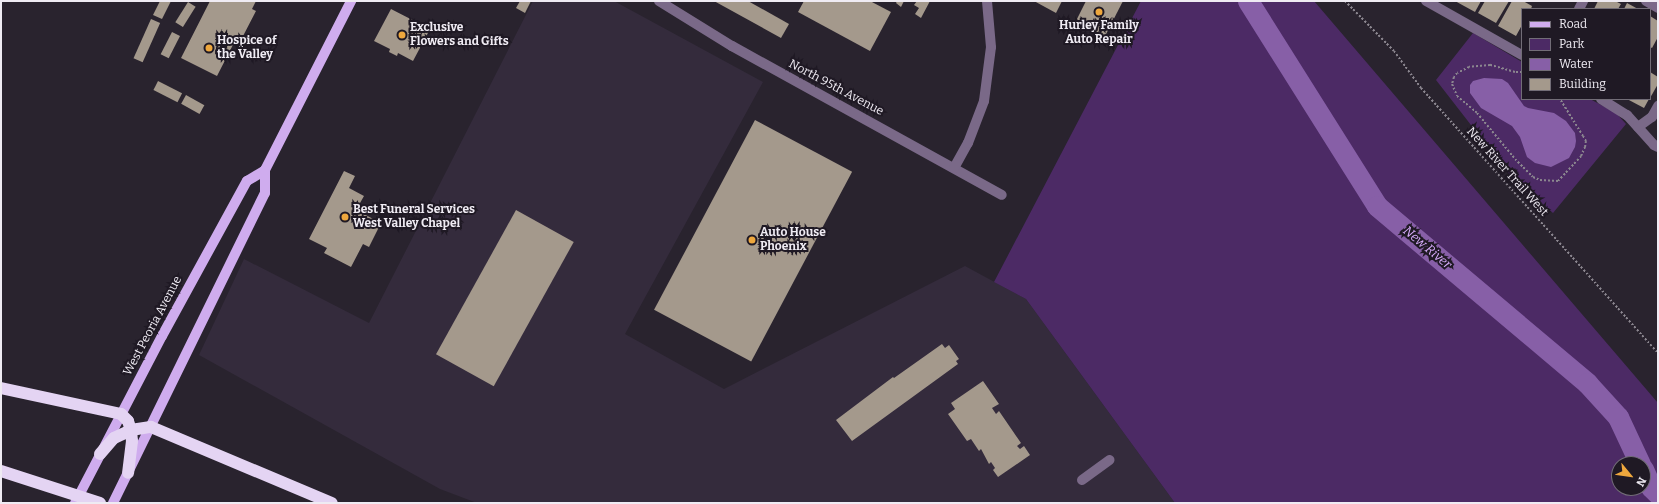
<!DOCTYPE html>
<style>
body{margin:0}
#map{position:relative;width:1659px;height:504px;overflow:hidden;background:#29232e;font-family:Bitter,serif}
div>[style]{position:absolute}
.built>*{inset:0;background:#342b3c}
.green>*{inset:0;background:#4c2a65}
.water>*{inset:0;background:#875fa7}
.river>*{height:21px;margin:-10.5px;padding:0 10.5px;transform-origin:10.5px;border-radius:10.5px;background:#875fa7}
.building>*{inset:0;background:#a4998c;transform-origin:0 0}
.path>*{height:2px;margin-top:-1px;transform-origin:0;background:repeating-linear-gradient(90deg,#8b868f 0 2px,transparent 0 4px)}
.minor>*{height:10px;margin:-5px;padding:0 5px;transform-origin:5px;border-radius:5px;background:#7a6988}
.major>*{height:10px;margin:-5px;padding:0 5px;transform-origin:5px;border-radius:5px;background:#cfacee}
.highway>*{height:12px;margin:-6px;padding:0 6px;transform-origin:6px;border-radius:6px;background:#e4d4f3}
.dots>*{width:11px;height:11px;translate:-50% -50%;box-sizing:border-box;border:2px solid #1f1924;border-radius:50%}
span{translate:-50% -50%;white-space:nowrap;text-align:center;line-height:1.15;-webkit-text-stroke:4px #1f1924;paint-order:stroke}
.poi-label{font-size:12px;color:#efebf3;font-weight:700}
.left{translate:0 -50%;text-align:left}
.street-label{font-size:12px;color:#efebf3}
.water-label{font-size:13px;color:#d6abfa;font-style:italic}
.frame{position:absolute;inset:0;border:2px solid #efebf3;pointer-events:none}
.legend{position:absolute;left:1521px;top:8px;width:130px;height:92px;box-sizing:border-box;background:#1f1924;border:1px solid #726d77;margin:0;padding:5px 7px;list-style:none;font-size:12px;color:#efebf3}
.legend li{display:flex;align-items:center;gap:8px;height:20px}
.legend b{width:20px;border:1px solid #726d77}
.north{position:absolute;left:1611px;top:456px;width:40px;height:40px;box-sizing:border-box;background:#1f1924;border:1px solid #726d77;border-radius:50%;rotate:119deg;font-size:11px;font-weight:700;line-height:16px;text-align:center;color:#efebf3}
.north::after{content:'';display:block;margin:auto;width:14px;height:18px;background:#eea73d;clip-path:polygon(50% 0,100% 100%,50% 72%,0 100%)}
</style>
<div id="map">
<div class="built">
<i style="clip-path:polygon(533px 1px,614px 1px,763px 82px,625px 334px,724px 389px,965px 266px,1026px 299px,1175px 503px,477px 503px,440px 489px,199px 355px,244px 259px,369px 323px)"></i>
</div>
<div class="green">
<i style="clip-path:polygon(evenodd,1141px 1px,1314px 1px,1658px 403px,1658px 503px,1175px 503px,1026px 299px,994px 282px,1141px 1px,1619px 464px,1643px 464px,1643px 488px,1619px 488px,1619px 464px)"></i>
<i style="clip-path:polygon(1473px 33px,1522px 62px,1522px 99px,1590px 99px,1616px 113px,1626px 124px,1553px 213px,1509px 174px,1436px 80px)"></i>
</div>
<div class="water">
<i style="clip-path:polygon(1484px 78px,1502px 79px,1508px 83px,1524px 106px,1528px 108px,1554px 113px,1566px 121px,1575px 133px,1576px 141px,1575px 147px,1569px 158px,1551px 167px,1535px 163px,1527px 157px,1520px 137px,1512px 126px,1481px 108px,1470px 93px,1470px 85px,1473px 81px)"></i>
</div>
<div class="river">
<i style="left:1248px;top:1px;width:242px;rotate:57.8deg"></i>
<i style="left:1377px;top:206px;width:275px;rotate:40.1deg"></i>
<i style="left:1587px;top:383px;width:46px;rotate:47.6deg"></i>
<i style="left:1618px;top:417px;width:52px;rotate:64.9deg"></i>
<i style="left:1643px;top:469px;width:20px;rotate:66deg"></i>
<i style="left:1651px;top:487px;width:10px;rotate:45deg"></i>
</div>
<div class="building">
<i style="clip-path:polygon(160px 1px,171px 1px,162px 19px,153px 15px)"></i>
<i style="clip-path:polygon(210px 1px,256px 1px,252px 9px,256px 11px,242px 38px,238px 35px,217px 76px,181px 58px)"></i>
<i style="clip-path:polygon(520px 1px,531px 1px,525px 13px,516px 8px)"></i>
<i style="clip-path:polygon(714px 1px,748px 1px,789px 24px,781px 38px)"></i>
<i style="clip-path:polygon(804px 1px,870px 1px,891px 12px,870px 51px,798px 12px)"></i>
<i style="clip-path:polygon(897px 1px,904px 1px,901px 7px,896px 3px)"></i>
<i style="clip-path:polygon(917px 1px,930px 1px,921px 18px,915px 14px,919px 8px,914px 5px)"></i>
<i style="clip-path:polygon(1034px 1px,1062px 1px,1056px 13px)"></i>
<i style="clip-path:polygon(1086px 1px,1123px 1px,1104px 38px,1075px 23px)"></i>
<i style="clip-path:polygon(1455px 1px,1481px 1px,1475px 12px)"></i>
<i style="clip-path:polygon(1485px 1px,1509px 1px,1496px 23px,1478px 13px)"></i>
<i style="clip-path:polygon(1512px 1px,1523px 1px,1532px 6px,1531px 9px,1522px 9px,1522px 25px,1516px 36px,1498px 26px)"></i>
<i style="clip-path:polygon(1598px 1px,1615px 1px,1621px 4px,1618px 9px,1594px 9px)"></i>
<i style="left:188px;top:2px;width:9px;height:24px;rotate:32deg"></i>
<i style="clip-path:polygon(1627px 3px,1638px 9px,1624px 9px)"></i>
<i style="clip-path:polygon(391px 9px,430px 29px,413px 61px,398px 53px,397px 56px,389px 52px,390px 49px,374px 41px)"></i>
<i style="clip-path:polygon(1650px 16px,1658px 21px,1658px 37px,1652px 48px,1650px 47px)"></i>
<i style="left:151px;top:19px;width:10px;height:43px;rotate:24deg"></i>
<i style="left:172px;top:32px;width:9px;height:25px;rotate:27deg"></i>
<i style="clip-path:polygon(1650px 72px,1658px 77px,1658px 84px,1650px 98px)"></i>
<i style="left:158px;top:81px;width:27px;height:10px;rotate:27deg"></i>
<i style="left:186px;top:95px;width:21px;height:10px;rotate:29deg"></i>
<i style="clip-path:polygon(1627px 99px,1649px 99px,1644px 108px)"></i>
<i style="left:755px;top:120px;width:110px;height:215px;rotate:28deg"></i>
<i style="clip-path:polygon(344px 171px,355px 176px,349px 188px,364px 196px,356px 210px,381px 223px,369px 247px,363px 244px,351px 267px,324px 253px,327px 248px,309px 239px)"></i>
<i style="left:516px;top:210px;width:66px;height:165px;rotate:29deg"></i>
<i style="clip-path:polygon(942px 344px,945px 348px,949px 345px,959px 359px,956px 361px,958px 364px,852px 441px,836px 420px,893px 377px,894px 378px)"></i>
<i style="clip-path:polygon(983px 381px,999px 404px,992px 408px,996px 414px,999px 411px,1021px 443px,1017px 446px,1020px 449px,1024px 446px,1030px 455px,998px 477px,993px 470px,995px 468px,991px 462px,989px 464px,981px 449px,979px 451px,971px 439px,967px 441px,948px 414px,955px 409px,951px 403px)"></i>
</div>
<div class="path">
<i style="left:1345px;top:1px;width:70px;rotate:45.6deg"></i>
<i style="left:1394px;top:51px;width:46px;rotate:53.9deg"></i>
<i style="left:1421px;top:88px;width:356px;rotate:48.2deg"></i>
<i style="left:1522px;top:72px;width:7px;rotate:180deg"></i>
<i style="left:1515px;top:72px;width:26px;rotate:-164deg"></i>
<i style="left:1490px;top:65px;width:21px;rotate:175deg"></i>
<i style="left:1469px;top:67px;width:13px;rotate:153deg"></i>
<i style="left:1457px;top:73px;width:5px;rotate:127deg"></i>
<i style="left:1454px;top:77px;width:7px;rotate:106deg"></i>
<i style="left:1452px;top:84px;width:13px;rotate:67deg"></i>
<i style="left:1457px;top:96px;width:26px;rotate:40deg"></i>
<i style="left:1477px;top:113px;width:60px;rotate:50.4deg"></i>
<i style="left:1515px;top:159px;width:25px;rotate:45deg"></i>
<i style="left:1533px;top:177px;width:8px;rotate:23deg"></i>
<i style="left:1540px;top:180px;width:18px;rotate:3deg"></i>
<i style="left:1558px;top:181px;width:34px;rotate:-47deg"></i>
<i style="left:1581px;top:156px;width:10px;rotate:-66deg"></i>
<i style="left:1585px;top:147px;width:6px;rotate:-81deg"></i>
<i style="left:1586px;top:141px;width:6px;rotate:-121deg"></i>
<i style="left:1583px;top:136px;width:44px;rotate:-121.9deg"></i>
</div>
<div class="minor">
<i style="left:659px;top:1px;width:86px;rotate:31.7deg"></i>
<i style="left:732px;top:46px;width:308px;rotate:28.9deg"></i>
<i style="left:1426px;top:1px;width:110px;rotate:29.4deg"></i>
<i style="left:1646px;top:1px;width:14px;rotate:30deg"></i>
<i style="left:1579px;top:9px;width:9px;rotate:-63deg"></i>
<i style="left:1601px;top:99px;width:31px;rotate:32deg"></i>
<i style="left:1627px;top:115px;width:40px;rotate:48deg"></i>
<i style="left:1654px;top:145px;width:4px;rotate:27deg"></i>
<i style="left:1638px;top:127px;width:17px;rotate:-36deg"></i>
<i style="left:1652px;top:117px;width:13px;rotate:-61deg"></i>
<i style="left:954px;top:168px;width:29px;rotate:-61deg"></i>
<i style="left:968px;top:143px;width:45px;rotate:-69.1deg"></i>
<i style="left:984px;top:101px;width:54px;rotate:-82.6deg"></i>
<i style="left:991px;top:47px;width:46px;rotate:-95deg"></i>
<i style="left:1082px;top:480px;width:34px;rotate:-36deg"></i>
</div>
<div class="major">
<i style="left:75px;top:503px;width:188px;rotate:-62.5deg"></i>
<i style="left:162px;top:336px;width:177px;rotate:-61.3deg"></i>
<i style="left:247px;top:181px;width:21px;rotate:-31deg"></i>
<i style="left:113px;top:503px;width:345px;rotate:-63.9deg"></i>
<i style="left:265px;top:193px;width:23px;rotate:-90deg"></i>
<i style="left:265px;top:170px;width:190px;rotate:-63deg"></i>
</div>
<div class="highway">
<i style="left:1px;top:388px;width:123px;rotate:12.2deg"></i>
<i style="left:121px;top:414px;width:10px;rotate:45deg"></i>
<i style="left:128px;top:421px;width:9px;rotate:72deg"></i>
<i style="left:131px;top:430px;width:11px;rotate:85deg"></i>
<i style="left:132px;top:441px;width:32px;rotate:97deg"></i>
<i style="left:100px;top:454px;width:21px;rotate:-49deg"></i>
<i style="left:114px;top:438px;width:19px;rotate:-25deg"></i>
<i style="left:131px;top:430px;width:20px;rotate:-9deg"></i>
<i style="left:151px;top:427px;width:196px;rotate:22.8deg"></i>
<i style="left:1px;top:471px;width:104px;rotate:17.9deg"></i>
</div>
<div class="dots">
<i style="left:1099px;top:12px;background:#eea73d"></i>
<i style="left:402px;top:35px;background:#eea73d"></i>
<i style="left:209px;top:48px;background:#eea73d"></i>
<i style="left:345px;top:217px;background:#eea73d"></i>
<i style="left:752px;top:240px;background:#eea73d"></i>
</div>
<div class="poi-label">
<span style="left:1099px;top:33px">Hurley Family<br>Auto Repair</span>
<span class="left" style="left:410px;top:35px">Exclusive<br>Flowers and Gifts</span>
<span class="left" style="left:217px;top:48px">Hospice of<br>the Valley</span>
<span class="left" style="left:353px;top:217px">Best Funeral Services<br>West Valley Chapel</span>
<span class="left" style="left:760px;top:240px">Auto House<br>Phoenix</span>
</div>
<div class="street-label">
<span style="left:836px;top:88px;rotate:28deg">North 95th Avenue</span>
<span style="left:1507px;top:172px;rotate:48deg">New River Trail West</span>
<span style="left:153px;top:326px;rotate:-62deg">West Peoria Avenue</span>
</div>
<div class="water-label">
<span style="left:1427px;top:248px;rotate:40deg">New River</span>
</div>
<div class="frame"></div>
<ul class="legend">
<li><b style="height:5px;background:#cfacee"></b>Road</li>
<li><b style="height:11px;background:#4c2a65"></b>Park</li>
<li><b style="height:11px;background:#875fa7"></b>Water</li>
<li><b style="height:11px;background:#a4998c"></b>Building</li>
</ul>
<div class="north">N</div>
</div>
